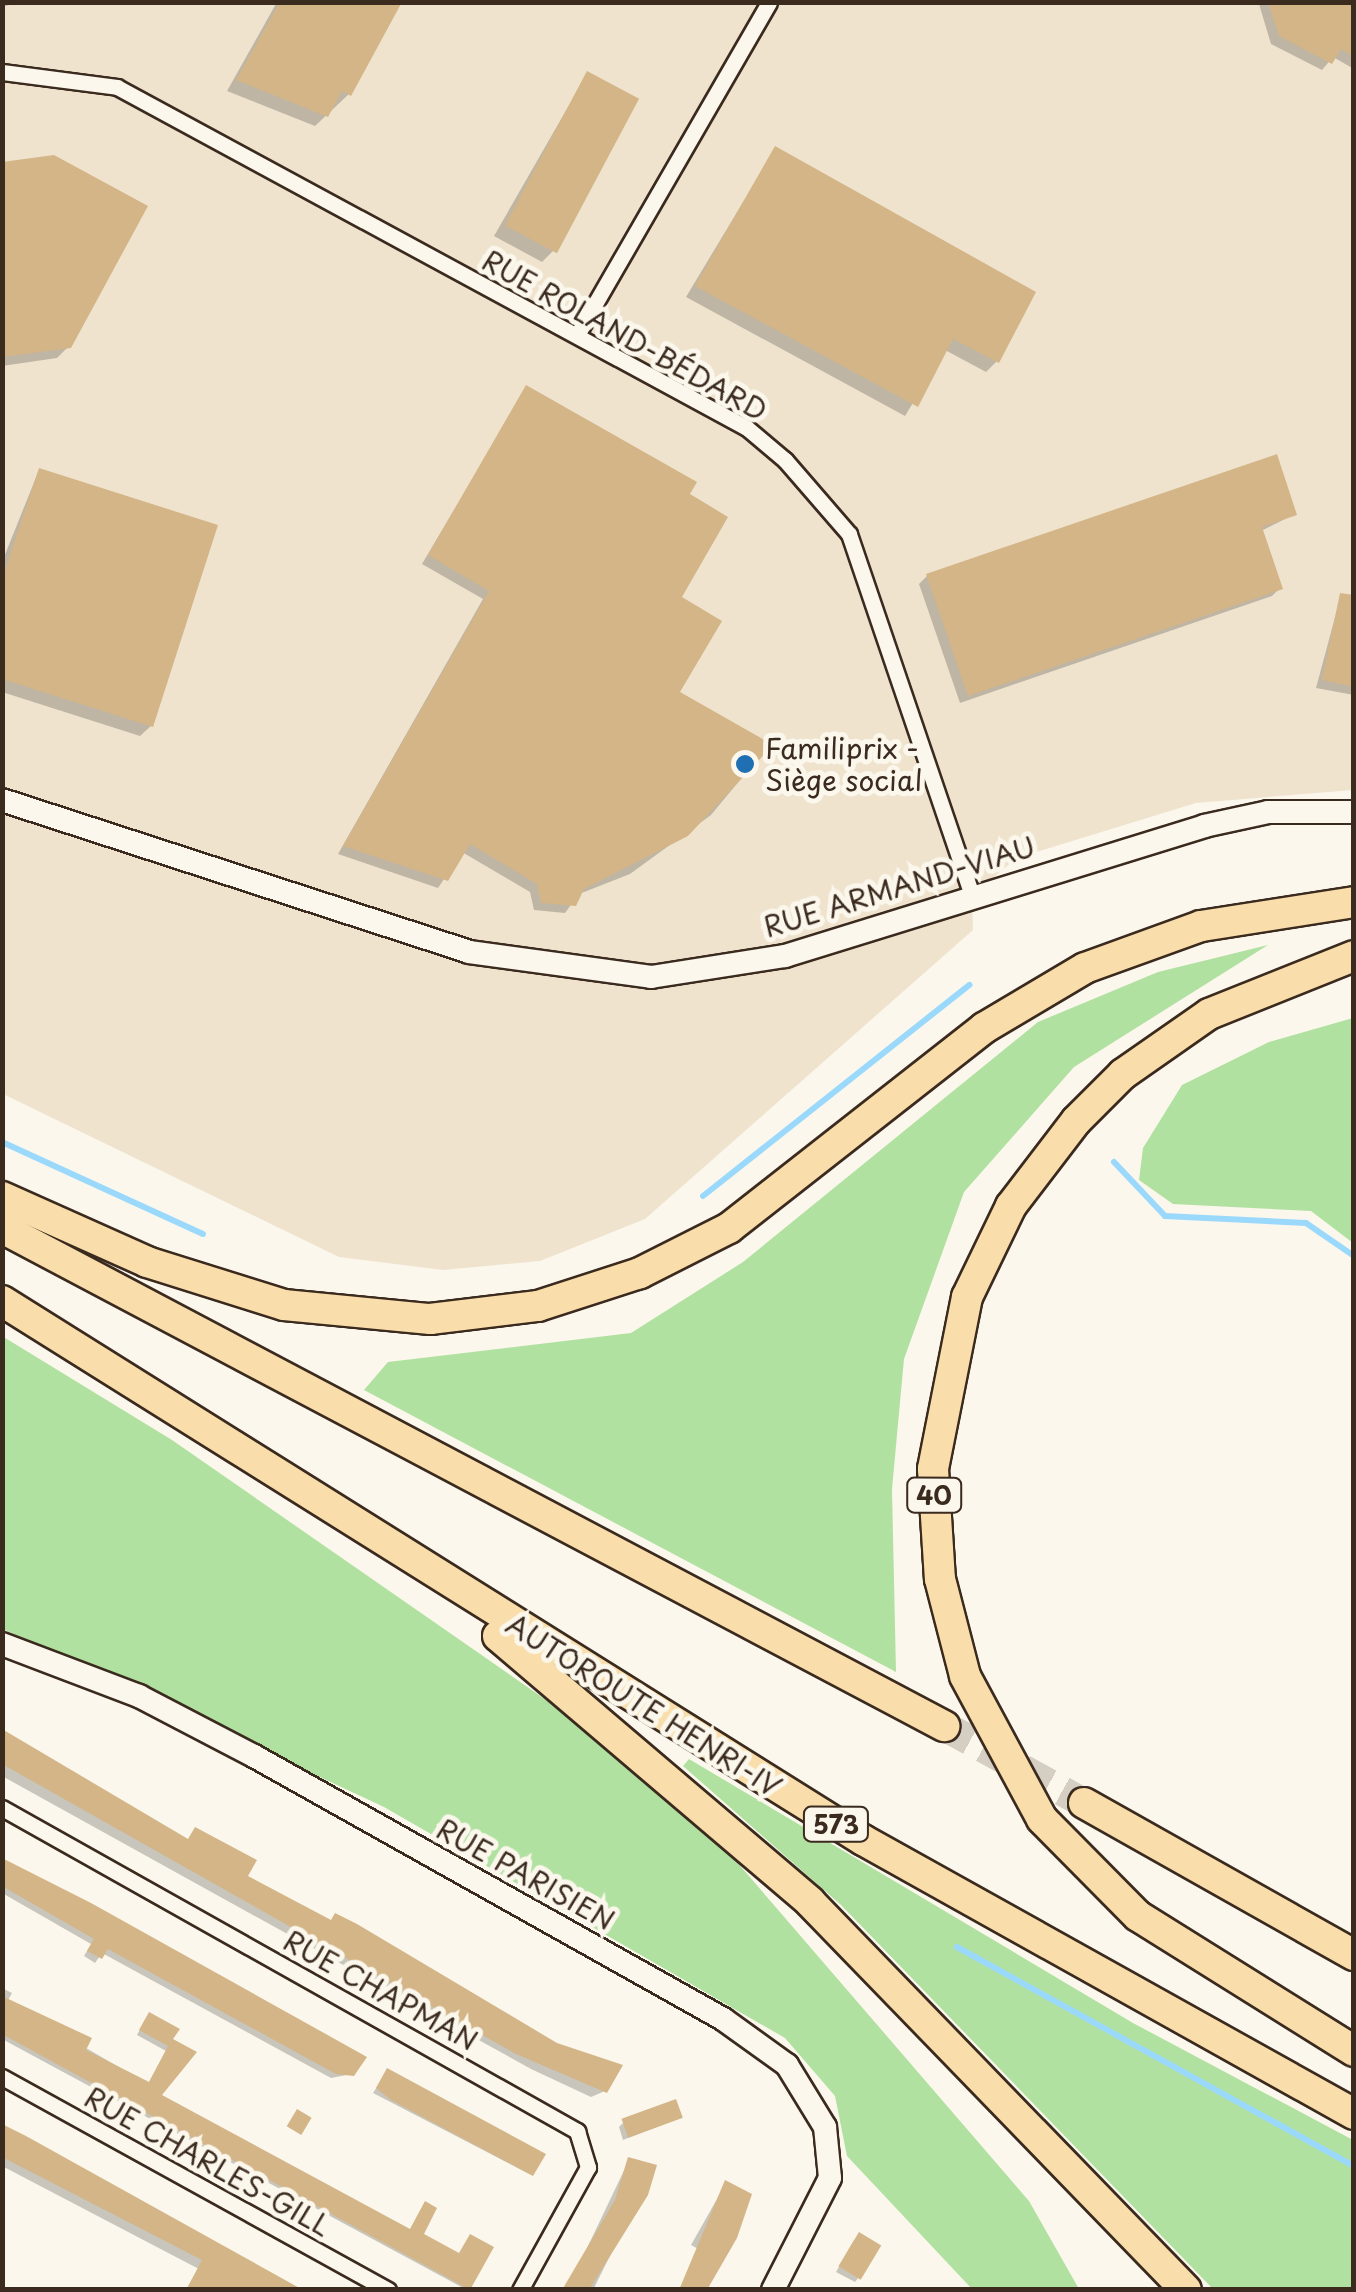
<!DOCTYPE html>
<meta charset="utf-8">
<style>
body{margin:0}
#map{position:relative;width:1356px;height:2292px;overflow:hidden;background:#fbf7ec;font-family:"Playpen Sans",sans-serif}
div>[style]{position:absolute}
.built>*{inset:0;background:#efe3ce}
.green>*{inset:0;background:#b1e1a1}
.shadow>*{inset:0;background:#0003}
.stream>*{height:6px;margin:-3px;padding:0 3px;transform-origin:3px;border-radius:3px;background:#9bd9fc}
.building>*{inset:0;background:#d3b587;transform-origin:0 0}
.highway-tunnel>*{height:30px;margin-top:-15px;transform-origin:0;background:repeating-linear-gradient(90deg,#d5cec3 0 30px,transparent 0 45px)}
.roads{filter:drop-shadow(2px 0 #3b2a1e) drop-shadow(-2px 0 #3b2a1e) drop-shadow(0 2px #3b2a1e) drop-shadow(0 -2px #3b2a1e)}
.street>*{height:15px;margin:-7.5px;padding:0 7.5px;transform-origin:7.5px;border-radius:7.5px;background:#fbf7ec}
.secondary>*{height:22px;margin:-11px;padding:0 11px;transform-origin:11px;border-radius:11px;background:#fbf7ec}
.highway>*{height:30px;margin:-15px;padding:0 15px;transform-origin:15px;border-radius:15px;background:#f9deab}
.dots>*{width:28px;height:28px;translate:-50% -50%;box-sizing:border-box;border:5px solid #fbf7ec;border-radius:50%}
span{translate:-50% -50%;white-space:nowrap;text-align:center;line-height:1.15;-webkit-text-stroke:10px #fbf7ec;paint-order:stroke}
.shield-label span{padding:2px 8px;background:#fbf7ec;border:2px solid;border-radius:8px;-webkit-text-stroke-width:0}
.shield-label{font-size:25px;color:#3b2a1e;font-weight:700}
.street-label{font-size:28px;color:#3b2a1e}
.poi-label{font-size:28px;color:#3b2a1e}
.left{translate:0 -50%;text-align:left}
.frame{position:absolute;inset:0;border:5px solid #3b2a1e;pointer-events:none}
</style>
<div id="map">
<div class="built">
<i style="clip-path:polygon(2px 3px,1353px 3px,1353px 790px,1196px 803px,1017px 858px,972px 895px,973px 930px,645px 1219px,540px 1261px,443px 1270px,339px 1257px,3px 1094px)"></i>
</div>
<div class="green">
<i style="clip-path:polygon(1268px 945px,1074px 1067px,964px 1192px,904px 1359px,892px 1489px,896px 1672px,364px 1390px,388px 1362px,631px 1333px,743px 1262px,1038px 1022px,1158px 972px)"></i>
<i style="clip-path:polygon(1353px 1018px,1353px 1243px,1311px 1211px,1173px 1204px,1139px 1180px,1143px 1148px,1182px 1085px,1269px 1042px)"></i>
<i style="clip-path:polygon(2px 1336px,172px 1440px,673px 1788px,1029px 2201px,1079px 2289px,972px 2289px,847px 2156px,835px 2096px,785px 2038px,384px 1807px,3px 1629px)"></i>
<i style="clip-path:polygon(689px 1759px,1133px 2023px,1353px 2140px,1353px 2289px,1213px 2289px,841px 1905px,683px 1766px)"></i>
</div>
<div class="shadow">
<i style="clip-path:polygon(2px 2px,20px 2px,2px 7px)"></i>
<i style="clip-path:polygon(277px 2px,399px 2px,349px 94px,315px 126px,227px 91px)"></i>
<i style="clip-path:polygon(1354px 2px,1354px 69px,1333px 57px,1322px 70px,1271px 44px,1259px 4px)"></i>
<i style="clip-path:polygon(587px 74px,553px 251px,542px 262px,494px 236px)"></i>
<i style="clip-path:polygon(775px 149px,997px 361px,986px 372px,945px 350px,905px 416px,686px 297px)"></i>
<i style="clip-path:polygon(2px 164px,69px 346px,57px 358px,2px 366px)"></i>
<i style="clip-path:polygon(526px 388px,686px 495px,676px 693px,769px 745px,711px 815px,630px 874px,579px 894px,565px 913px,534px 910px,530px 892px,462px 852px,438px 888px,338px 854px,483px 599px,422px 564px)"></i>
<i style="clip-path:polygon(39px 470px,151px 726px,140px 736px,2px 692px,2px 562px)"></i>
<i style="clip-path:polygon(1295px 514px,1261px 531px,1280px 588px,1272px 596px,960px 703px,919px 584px,927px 576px)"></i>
<i style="clip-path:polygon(1341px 595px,1354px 598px,1354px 695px,1316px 688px)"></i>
<i style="clip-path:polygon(2px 1739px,245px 1877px,605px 2091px,591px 2097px,531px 2069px,2px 1776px)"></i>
<i style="clip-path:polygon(2px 1860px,352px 2074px,331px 2078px,102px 1953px,95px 1963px,84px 1956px,91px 1944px,2px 1893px)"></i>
<i style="clip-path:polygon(2px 1988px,12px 1993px,7px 2002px,148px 2084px,166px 2051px,137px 2035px,145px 2020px,170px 2040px,158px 2096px,458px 2256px,490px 2248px,467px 2290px,2px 2039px)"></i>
<i style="clip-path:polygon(387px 2071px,531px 2175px,373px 2093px)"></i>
<i style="clip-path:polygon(680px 2118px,623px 2140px,619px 2127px,624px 2122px)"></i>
<i style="clip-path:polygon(2px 2127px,299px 2290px,239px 2290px,2px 2166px)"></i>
<i style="clip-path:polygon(629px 2160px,654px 2167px,593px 2290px,567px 2290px)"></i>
<i style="clip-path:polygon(726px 2183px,701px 2290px,679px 2290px,702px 2251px,691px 2245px)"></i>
<i style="clip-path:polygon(854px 2240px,859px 2277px,855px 2282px,836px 2272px)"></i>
</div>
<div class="stream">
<i style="left:2px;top:1142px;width:221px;rotate:24.6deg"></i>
<i style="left:1114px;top:1162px;width:74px;rotate:46.6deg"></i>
<i style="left:1165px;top:1216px;width:141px;rotate:2.8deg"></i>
<i style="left:1306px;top:1223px;width:58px;rotate:34.5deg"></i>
<i style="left:703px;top:1196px;width:340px;rotate:-38.4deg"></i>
<i style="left:957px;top:1947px;width:453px;rotate:28.9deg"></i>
</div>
<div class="building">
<i style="clip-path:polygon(280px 2px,402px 2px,351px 96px,342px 91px,328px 117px,236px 80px)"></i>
<i style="clip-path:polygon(1268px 2px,1354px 2px,1354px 57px,1341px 49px,1332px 64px,1279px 36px)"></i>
<i style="left:587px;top:71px;width:59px;height:175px;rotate:28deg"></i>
<i style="clip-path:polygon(775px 146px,1036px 292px,999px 363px,953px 339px,918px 407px,695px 286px)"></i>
<i style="clip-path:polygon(54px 155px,148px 206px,71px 348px,2px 357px,2px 162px)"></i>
<i style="clip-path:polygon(526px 385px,697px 482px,690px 494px,728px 517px,682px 597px,722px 621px,680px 692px,773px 745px,688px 836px,584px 889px,576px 906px,541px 903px,537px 884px,470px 844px,448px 881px,343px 846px,489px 591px,428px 555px)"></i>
<i style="clip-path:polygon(1277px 454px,1297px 515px,1262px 527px,1283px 589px,968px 696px,926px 574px)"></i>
<i style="clip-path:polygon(39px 468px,218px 525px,153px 727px,2px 679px,2px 579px)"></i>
<i style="clip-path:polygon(1340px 593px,1354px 595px,1354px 687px,1322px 680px)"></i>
<i style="clip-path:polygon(2px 1729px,188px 1839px,195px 1827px,257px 1860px,248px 1876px,331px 1920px,335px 1913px,357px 1924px,557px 2043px,623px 2065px,607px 2093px,516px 2054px,2px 1764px)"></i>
<i style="clip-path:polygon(2px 1858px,91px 1903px,367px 2057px,354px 2076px,336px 2074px,108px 1949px,102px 1959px,87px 1951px,94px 1939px,2px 1886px)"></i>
<i style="clip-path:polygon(2px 1996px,92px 2038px,86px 2050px,149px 2082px,168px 2046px,139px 2030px,149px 2012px,180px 2029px,173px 2039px,197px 2052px,162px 2095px,410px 2229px,425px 2201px,437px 2208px,424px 2234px,459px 2253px,470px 2234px,494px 2247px,470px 2290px,2px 2034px)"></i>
<i style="clip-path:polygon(387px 2068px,546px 2154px,533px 2176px,391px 2100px,376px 2088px)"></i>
<i style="left:676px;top:2099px;width:20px;height:58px;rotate:70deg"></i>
<i style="left:297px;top:2109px;width:17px;height:20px;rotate:31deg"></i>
<i style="clip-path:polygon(2px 2124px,26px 2136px,303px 2290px,186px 2290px,202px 2260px,2px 2157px)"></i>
<i style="clip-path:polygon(628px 2157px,657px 2165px,648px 2195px,589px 2290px,562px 2290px,615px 2200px)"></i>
<i style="clip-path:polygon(725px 2180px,752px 2194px,737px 2238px,707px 2290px,679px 2290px)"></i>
<i style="left:859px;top:2232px;width:26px;height:40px;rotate:31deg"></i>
</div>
<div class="highway-tunnel">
<i style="left:944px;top:1726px;width:160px;rotate:28.8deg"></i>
</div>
<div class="roads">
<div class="street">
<i style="left:2px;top:72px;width:116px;rotate:7.4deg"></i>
<i style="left:117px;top:87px;width:716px;rotate:28.43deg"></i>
<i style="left:747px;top:428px;width:50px;rotate:40.1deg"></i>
<i style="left:785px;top:460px;width:98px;rotate:49.1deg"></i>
<i style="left:849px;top:534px;width:381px;rotate:71.2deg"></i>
<i style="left:577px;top:335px;width:384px;rotate:-60deg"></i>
<i style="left:2px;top:1808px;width:660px;rotate:29.32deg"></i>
<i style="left:577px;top:2131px;width:38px;rotate:73deg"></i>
<i style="left:588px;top:2167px;width:141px;rotate:118.9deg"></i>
<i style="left:2px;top:2077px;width:441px;rotate:28.9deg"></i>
</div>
<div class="secondary">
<i style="left:2px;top:800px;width:491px;rotate:18deg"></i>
<i style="left:469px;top:952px;width:184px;rotate:7.8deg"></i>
<i style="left:651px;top:977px;width:136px;rotate:-8.9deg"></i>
<i style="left:785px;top:956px;width:439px;rotate:-17.2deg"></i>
<i style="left:1204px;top:826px;width:66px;rotate:-12.3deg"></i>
<i style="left:1268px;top:812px;width:86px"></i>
<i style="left:2px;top:1644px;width:147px;rotate:20.8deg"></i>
<i style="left:139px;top:1696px;width:130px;rotate:27.6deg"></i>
<i style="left:254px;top:1756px;width:538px;rotate:29.28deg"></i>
<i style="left:723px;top:2019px;width:79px;rotate:35.7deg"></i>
<i style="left:787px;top:2065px;width:73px;rotate:58.5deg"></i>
<i style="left:825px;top:2127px;width:51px;rotate:84.4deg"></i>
<i style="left:830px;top:2178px;width:126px;rotate:117deg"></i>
</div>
<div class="highway">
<i style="left:1354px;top:956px;width:156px;rotate:158.2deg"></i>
<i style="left:1209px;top:1014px;width:105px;rotate:145.1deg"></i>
<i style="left:1123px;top:1074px;width:66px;rotate:135deg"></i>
<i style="left:1076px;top:1121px;width:107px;rotate:127.4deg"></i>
<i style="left:1011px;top:1206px;width:101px;rotate:115.8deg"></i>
<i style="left:967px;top:1297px;width:175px;rotate:101.2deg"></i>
<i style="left:933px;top:1469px;width:110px;rotate:86.4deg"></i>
<i style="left:940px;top:1579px;width:100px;rotate:75.5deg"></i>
<i style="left:965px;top:1676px;width:162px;rotate:61.7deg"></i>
<i style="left:1042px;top:1819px;width:136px;rotate:45.3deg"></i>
<i style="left:1138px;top:1916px;width:255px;rotate:32deg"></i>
<i style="left:2px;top:1197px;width:159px;rotate:24.1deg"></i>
<i style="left:147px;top:1262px;width:144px;rotate:17.4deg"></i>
<i style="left:284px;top:1305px;width:147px;rotate:5.5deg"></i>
<i style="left:430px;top:1319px;width:109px;rotate:-6.9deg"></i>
<i style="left:538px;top:1306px;width:107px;rotate:-17.9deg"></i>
<i style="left:640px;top:1273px;width:100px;rotate:-26.8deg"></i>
<i style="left:729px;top:1228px;width:324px;rotate:-38.1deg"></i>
<i style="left:984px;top:1028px;width:117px;rotate:-30.7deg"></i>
<i style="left:1085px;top:968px;width:123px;rotate:-19.9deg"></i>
<i style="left:1201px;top:926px;width:155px;rotate:-8.9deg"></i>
<i style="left:2px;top:1228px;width:1066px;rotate:27.86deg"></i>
<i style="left:2px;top:1301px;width:1016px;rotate:32.05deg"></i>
<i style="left:863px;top:1840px;width:562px;rotate:29.16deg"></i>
<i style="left:498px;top:1636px;width:410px;rotate:40.4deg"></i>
<i style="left:810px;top:1902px;width:540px;rotate:45.9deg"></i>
<i style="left:1084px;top:1803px;width:310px;rotate:29.4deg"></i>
</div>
</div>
<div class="dots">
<i style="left:745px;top:764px;background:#1f6fb2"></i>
</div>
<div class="shield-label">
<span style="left:934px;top:1495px">40</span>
<span style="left:836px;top:1824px">573</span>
</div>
<div class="street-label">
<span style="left:625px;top:335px;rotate:29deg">RUE ROLAND-BÉDARD</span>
<span style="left:899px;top:886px;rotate:-17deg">RUE ARMAND-VIAU</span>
<span style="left:644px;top:1705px;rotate:32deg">AUTOROUTE HENRI-IV</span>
<span style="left:526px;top:1874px;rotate:29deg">RUE PARISIEN</span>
<span style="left:381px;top:1990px;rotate:29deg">RUE CHAPMAN</span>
<span style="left:208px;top:2161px;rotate:29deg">RUE CHARLES-GILL</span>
</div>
<div class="poi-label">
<span class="left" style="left:765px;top:764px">Familiprix -<br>Siège social</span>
</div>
<div class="frame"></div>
</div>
